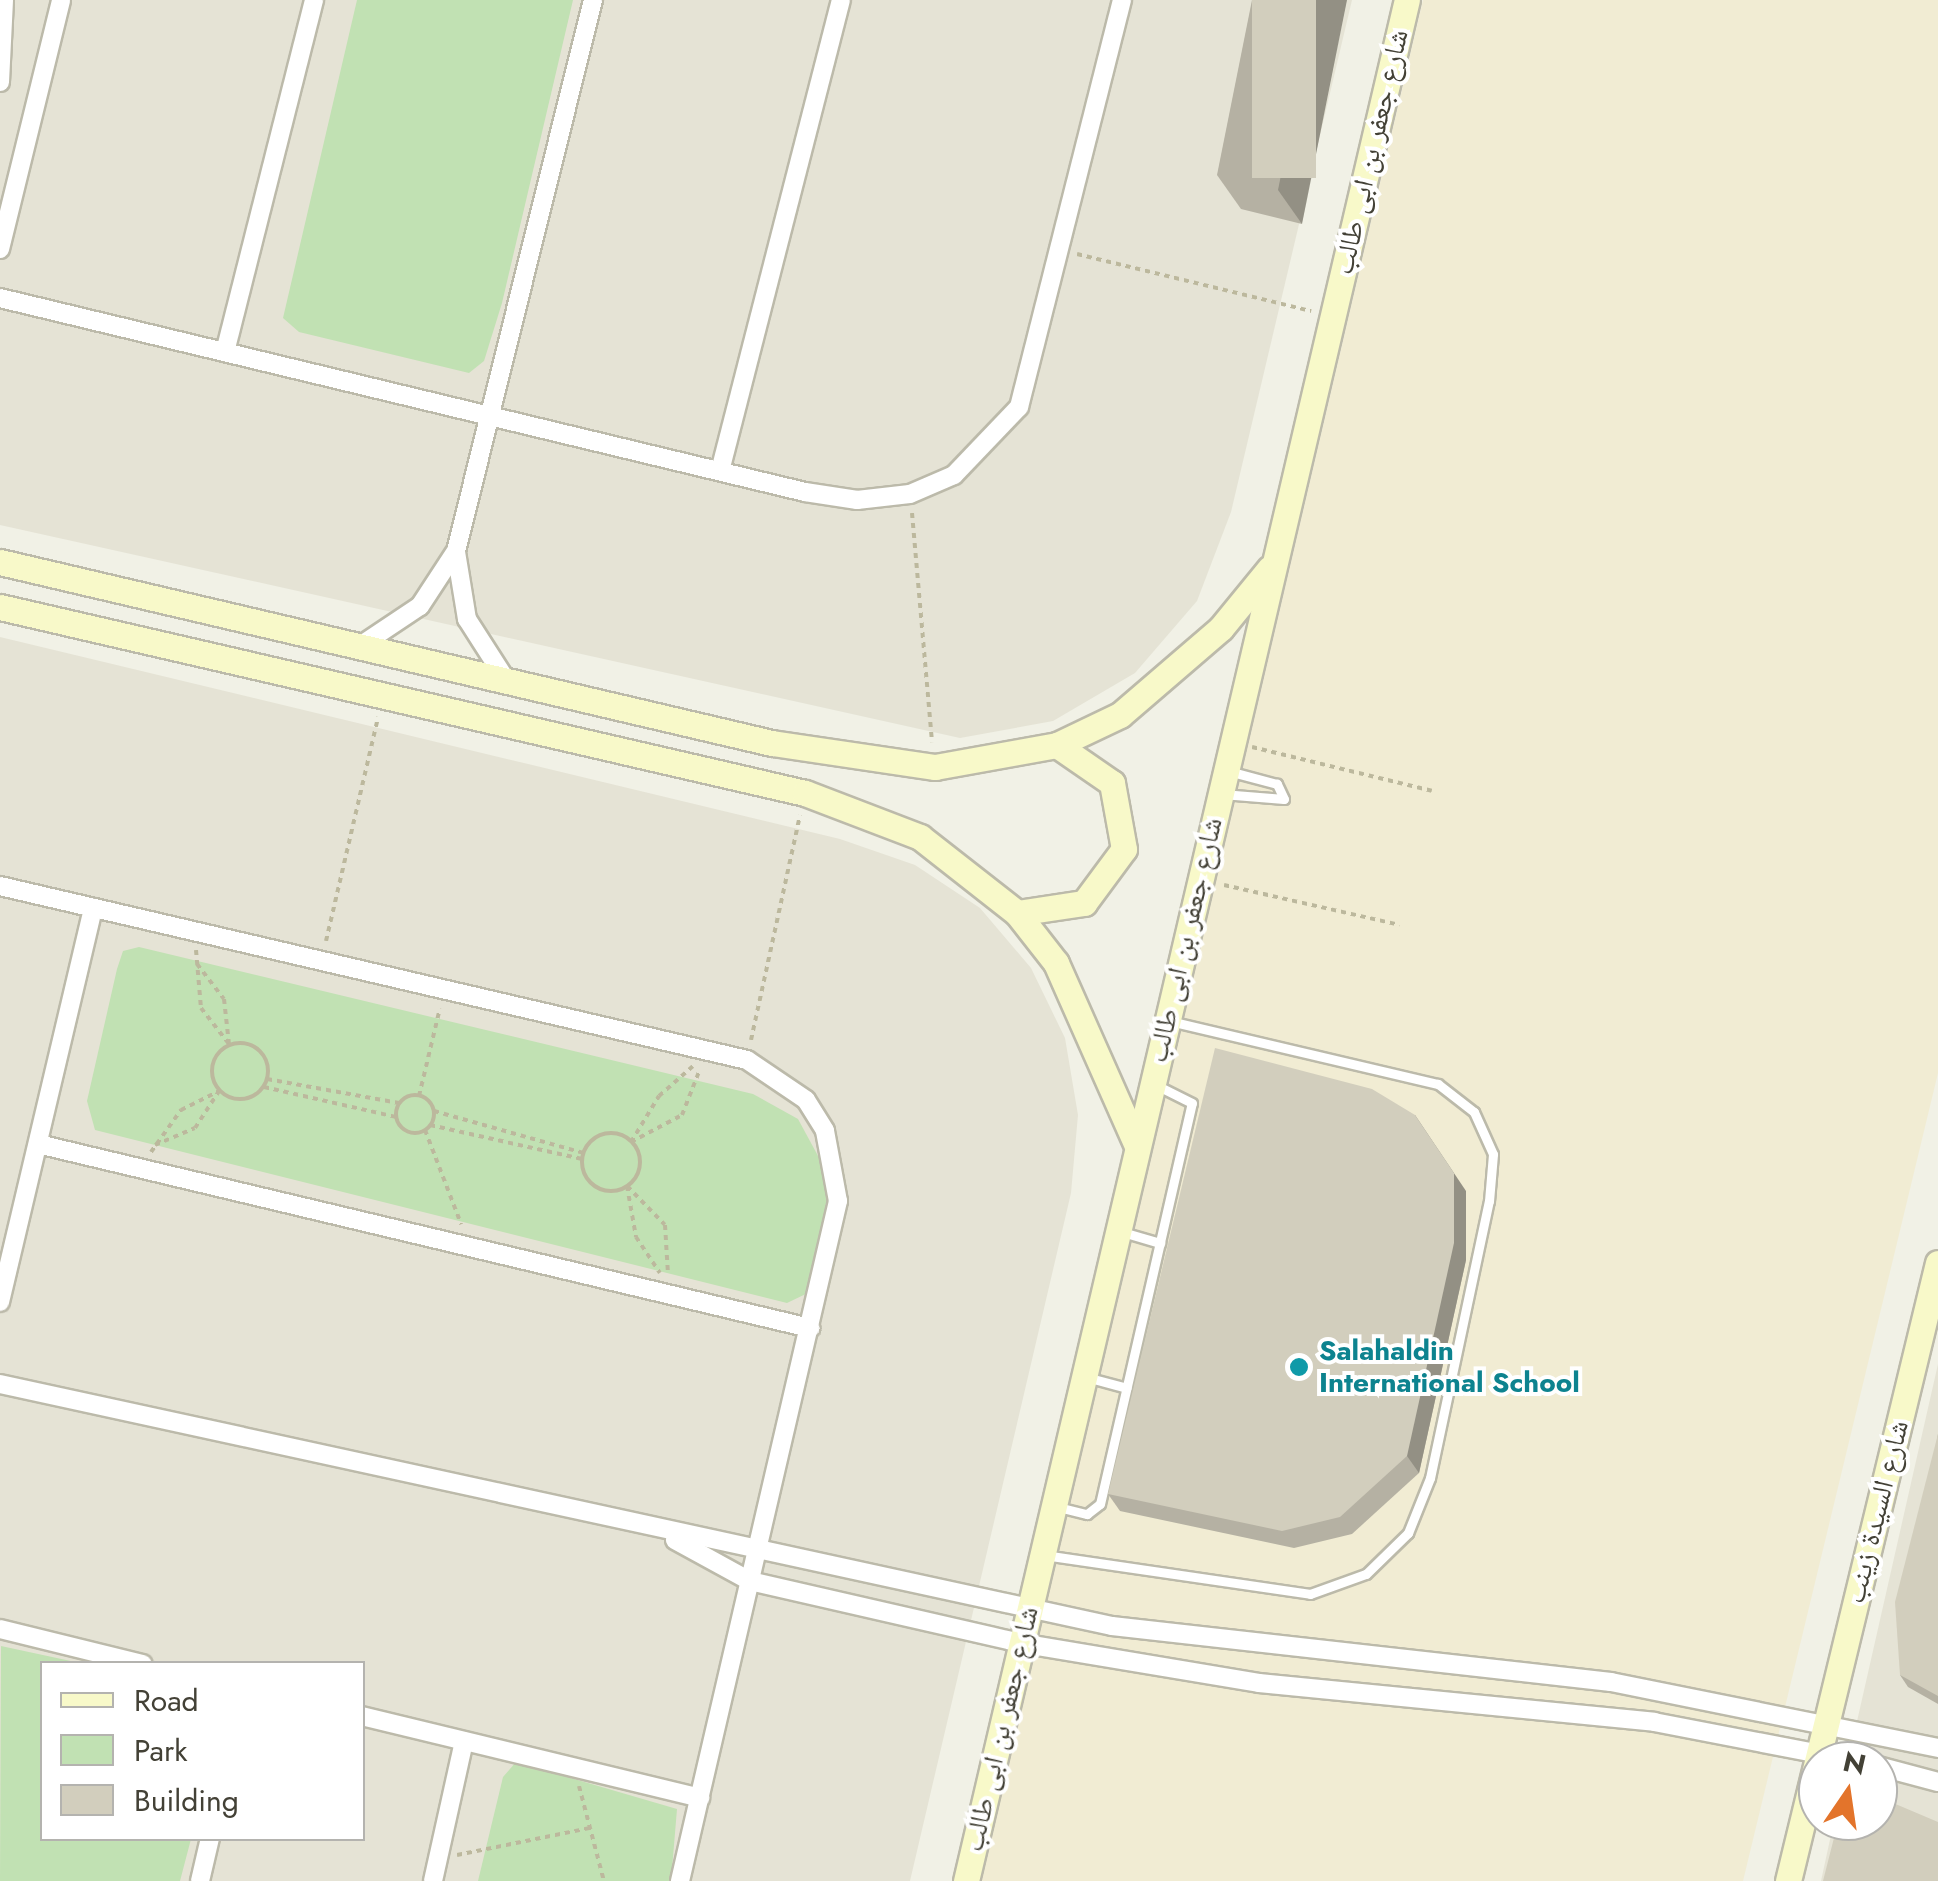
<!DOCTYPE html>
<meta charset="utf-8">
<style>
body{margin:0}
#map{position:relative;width:1938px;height:1881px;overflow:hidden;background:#f1f1e6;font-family:Jost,"Noto Naskh Arabic",sans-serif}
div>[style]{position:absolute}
.residential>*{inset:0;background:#e5e3d5}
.commercial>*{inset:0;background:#f1ecd3}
.green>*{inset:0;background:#c1e1b3}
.path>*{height:4px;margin-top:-2px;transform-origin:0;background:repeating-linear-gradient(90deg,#bcb89d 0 5px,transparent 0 10px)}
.path>.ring{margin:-2px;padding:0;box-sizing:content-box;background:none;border:4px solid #bcb89d;border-radius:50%}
.roads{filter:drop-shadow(2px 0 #bcbaaa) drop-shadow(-2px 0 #bcbaaa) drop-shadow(0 2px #bcbaaa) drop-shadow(0 -2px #bcbaaa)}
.lane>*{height:9px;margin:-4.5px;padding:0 4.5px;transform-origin:4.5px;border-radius:4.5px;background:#fff}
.street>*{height:18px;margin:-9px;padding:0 9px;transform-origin:9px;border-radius:9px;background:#fff}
.secondary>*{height:25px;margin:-12.5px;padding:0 12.5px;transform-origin:12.5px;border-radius:12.5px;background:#f8f9c9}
.wall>*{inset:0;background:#b5b1a3}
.shaded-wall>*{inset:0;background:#939084}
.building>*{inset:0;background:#d2cebd;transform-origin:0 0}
.dots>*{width:28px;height:28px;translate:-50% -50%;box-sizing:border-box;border:5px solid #fff;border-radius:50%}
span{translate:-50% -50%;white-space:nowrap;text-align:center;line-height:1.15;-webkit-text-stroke:8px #fff;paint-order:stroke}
.street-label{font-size:28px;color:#434136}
.culture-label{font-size:28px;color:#0d838f;font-weight:700}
.left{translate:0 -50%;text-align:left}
.legend{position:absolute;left:40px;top:1661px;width:325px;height:180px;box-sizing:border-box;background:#fff;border:2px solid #b4b3af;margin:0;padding:12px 18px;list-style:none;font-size:30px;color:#434136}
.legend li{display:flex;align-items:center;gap:20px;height:50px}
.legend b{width:50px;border:2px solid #b4b3af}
.north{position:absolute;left:1798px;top:1741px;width:100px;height:100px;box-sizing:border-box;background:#fff;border:2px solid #b4b3af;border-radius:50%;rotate:13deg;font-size:28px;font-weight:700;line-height:40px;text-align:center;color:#434136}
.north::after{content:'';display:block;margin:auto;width:35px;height:45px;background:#e3742b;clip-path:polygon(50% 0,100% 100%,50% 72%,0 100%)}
</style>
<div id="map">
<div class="residential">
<i style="clip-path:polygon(0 0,1352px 0,1231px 512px,1197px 601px,1135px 673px,1053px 721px,960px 738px,0 525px)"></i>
<i style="clip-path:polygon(evenodd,0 637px,840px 839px,915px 865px,980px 908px,1031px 968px,1065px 1038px,1078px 1115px,1071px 1193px,910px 1881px,0 1881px,0 637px,42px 1664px,362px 1664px,362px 1838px,42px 1838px,42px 1664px)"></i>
<i style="clip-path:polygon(1938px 1364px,1938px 1881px,1821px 1881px,1834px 1821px,1878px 1821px,1878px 1761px,1848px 1761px)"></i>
</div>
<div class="commercial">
<i style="clip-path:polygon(1423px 0,1938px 0,1938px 1073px,1743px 1881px,981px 1881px)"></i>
</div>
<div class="green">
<i style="clip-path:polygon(357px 0,573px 0,502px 303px,484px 361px,469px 373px,299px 332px,283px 318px)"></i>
<i style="clip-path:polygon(139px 947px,753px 1094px,798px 1119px,830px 1178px,812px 1291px,787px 1303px,95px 1130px,87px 1101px,117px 969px,123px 951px)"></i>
<i style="clip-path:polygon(1px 1646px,80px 1663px,42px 1664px,42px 1838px,191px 1839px,180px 1881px,0 1881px)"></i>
<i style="clip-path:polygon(516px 1762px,677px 1809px,671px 1881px,478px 1881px,503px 1777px)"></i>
</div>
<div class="path">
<i style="left:1077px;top:254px;width:241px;rotate:13.7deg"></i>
<i style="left:912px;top:513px;width:230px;rotate:85deg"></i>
<i style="left:1252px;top:747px;width:185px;rotate:13.7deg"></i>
<i style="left:1224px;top:885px;width:180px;rotate:12.8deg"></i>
<i style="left:326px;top:941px;width:230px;rotate:-76.9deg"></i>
<i style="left:196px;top:950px;width:58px;rotate:85.1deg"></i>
<i style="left:201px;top:1008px;width:46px;rotate:52.1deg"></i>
<i style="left:197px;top:964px;width:44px;rotate:52.4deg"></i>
<i style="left:224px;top:999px;width:45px;rotate:83.7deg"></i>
<i style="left:751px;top:1040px;width:230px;rotate:-77.7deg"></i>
<i class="ring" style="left:212px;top:1043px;width:52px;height:52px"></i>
<i style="left:267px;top:1079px;width:134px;rotate:10.3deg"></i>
<i style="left:264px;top:1087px;width:135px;rotate:12.8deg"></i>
<i class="ring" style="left:396px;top:1095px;width:34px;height:34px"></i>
<i style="left:419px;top:1096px;width:90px;rotate:-76.6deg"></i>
<i style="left:434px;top:1111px;width:155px;rotate:15.7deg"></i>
<i style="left:430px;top:1125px;width:156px;rotate:12.6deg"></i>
<i style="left:425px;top:1130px;width:101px;rotate:69deg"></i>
<i class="ring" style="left:582px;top:1133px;width:54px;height:54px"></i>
<i style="left:631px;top:1142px;width:54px;rotate:-58.7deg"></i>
<i style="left:659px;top:1096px;width:45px;rotate:-41.4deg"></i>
<i style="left:631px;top:1142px;width:58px;rotate:-27.9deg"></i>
<i style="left:682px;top:1115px;width:49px;rotate:-68.6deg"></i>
<i style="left:155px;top:1145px;width:43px;rotate:-23deg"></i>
<i style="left:195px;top:1128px;width:44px;rotate:-57deg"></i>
<i style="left:151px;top:1152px;width:52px;rotate:-54.5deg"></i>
<i style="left:181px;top:1110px;width:42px;rotate:-26.6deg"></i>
<i style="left:627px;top:1186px;width:52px;rotate:80deg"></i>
<i style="left:636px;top:1237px;width:43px;rotate:56.3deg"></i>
<i style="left:627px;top:1186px;width:54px;rotate:45.7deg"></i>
<i style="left:665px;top:1225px;width:49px;rotate:86.5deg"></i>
<i style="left:579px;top:1786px;width:98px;rotate:75.3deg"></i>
<i style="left:457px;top:1855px;width:136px;rotate:-11.5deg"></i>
</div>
<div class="roads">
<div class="lane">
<i style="left:1222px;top:794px;width:62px;rotate:4.6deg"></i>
<i style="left:1284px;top:799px;width:17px;rotate:-115deg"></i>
<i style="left:1277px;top:784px;width:51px;rotate:-165.1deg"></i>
<i style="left:1119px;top:1231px;width:43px;rotate:16.3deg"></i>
<i style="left:1086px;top:1377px;width:42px;rotate:15deg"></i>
<i style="left:1058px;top:1507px;width:30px;rotate:14deg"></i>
<i style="left:1087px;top:1514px;width:16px;rotate:-38deg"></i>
<i style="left:1100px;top:1504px;width:411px;rotate:-77.1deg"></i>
<i style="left:1192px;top:1103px;width:42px;rotate:-153.4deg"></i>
<i style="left:1044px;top:1555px;width:269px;rotate:8.3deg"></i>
<i style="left:1310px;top:1594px;width:59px;rotate:-19.7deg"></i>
<i style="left:1366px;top:1574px;width:59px;rotate:-44.3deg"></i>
<i style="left:1408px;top:1533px;width:59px;rotate:-68.2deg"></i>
<i style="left:1430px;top:1478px;width:283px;rotate:-78deg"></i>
<i style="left:1489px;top:1201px;width:47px;rotate:-85.1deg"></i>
<i style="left:1493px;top:1154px;width:46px;rotate:-114.3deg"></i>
<i style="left:1474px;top:1112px;width:46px;rotate:-142.1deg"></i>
<i style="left:1438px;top:1084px;width:275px;rotate:-166.8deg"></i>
</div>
<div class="street">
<i style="left:0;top:82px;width:82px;rotate:-87.2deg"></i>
<i style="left:0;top:249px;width:256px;rotate:-76.2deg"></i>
<i style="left:0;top:298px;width:828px;rotate:13.55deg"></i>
<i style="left:805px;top:492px;width:53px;rotate:8.7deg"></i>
<i style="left:857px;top:500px;width:53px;rotate:-6.5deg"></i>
<i style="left:910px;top:494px;width:48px;rotate:-23.4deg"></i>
<i style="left:954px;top:475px;width:94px;rotate:-46.3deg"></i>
<i style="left:1019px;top:407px;width:420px;rotate:-75.8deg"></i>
<i style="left:225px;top:352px;width:363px;rotate:-75.8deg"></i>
<i style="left:720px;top:471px;width:486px;rotate:-75.6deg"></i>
<i style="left:456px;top:552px;width:68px;rotate:80.7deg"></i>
<i style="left:467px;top:619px;width:72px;rotate:57.4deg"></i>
<i style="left:360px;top:646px;width:72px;rotate:-33.7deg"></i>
<i style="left:420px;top:606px;width:66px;rotate:-56.8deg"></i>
<i style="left:456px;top:551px;width:568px;rotate:-76.04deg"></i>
<i style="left:0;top:886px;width:767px;rotate:13.11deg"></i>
<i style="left:747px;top:1060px;width:71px;rotate:34.1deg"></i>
<i style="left:806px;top:1100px;width:36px;rotate:58deg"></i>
<i style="left:825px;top:1131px;width:71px;rotate:79.5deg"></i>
<i style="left:838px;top:1201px;width:698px;rotate:103.08deg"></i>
<i style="left:38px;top:1144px;width:794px;rotate:13.41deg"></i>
<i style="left:0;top:1302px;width:405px;rotate:-76.7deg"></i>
<i style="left:0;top:1384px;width:1138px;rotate:12.28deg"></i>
<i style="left:1112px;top:1626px;width:502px;rotate:6.4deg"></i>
<i style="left:1611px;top:1682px;width:334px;rotate:11.4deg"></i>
<i style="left:675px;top:1540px;width:85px;rotate:28.7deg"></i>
<i style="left:750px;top:1581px;width:277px;rotate:12.9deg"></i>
<i style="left:1020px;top:1643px;width:242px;rotate:9.5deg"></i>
<i style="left:1259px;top:1683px;width:397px;rotate:5.6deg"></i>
<i style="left:1654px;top:1722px;width:207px;rotate:10.9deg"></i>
<i style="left:0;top:1629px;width:147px;rotate:13.8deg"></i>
<i style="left:362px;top:1716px;width:348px;rotate:13.6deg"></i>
<i style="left:1878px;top:1766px;width:62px;rotate:14.9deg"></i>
<i style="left:200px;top:1881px;width:44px;rotate:-76.9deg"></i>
<i style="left:433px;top:1881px;width:143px;rotate:-77.5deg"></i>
</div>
<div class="secondary">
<i style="left:0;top:562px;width:793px;rotate:13.2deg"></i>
<i style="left:772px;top:743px;width:165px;rotate:8.4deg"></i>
<i style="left:935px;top:767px;width:124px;rotate:-10.2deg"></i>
<i style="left:1057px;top:745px;width:70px;rotate:-25.5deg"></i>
<i style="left:1120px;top:715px;width:133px;rotate:-40.7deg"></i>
<i style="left:1221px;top:628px;width:77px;rotate:-50.8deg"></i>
<i style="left:0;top:607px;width:826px;rotate:13.01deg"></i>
<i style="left:805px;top:793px;width:123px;rotate:20.9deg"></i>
<i style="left:920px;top:837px;width:123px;rotate:38.1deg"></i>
<i style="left:1017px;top:913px;width:63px;rotate:52deg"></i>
<i style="left:1056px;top:963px;width:200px;rotate:66.1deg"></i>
<i style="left:1017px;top:913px;width:68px;rotate:-8.5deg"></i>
<i style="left:1084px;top:903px;width:67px;rotate:-53.5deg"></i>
<i style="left:1124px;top:849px;width:67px;rotate:-100.3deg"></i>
<i style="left:1112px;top:783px;width:67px;rotate:-145.4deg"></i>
<i style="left:966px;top:1881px;width:1932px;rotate:-76.81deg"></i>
<i style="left:1788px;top:1881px;width:636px;rotate:-76.36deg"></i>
</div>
</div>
<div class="wall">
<i style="clip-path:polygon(1252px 0,1302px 224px,1241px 209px,1217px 175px)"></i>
<i style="clip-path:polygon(1466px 1191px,1466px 1260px,1419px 1473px,1352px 1534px,1294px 1548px,1120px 1511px,1108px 1494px)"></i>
<i style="clip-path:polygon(1938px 1434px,1938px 1704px,1908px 1687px,1900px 1675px)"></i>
</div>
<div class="shaded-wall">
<i style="clip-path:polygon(1316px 0,1347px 0,1302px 224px,1278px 190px)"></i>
<i style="clip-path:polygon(1415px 1115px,1466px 1191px,1466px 1260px,1419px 1473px,1407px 1456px)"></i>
</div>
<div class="building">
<i style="left:1252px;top:0;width:64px;height:178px"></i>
<i style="clip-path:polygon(1215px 1048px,1372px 1089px,1415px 1115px,1454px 1173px,1454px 1243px,1407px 1456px,1340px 1517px,1282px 1531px,1108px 1494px)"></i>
<i style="clip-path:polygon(1938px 1434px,1938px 1696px,1900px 1675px,1895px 1602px)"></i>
<i style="clip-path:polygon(1879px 1797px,1938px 1822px,1938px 1881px,1823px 1881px,1837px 1826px,1844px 1821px,1878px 1821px)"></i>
</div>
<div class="dots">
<i style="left:1299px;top:1367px;background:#0f9aa8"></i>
</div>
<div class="street-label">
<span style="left:1371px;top:152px;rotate:-77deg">شارع جعفر بن ابى طالب</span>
<span style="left:1185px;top:940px;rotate:-77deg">شارع جعفر بن ابى طالب</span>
<span style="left:1877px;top:1512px;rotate:-76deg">شارع السيدة زينب</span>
<span style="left:1001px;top:1729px;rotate:-77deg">شارع جعفر بن ابى طالب</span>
</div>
<div class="culture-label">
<span class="left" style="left:1319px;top:1367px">Salahaldin<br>International School</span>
</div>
<ul class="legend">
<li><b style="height:12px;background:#f8f9c9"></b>Road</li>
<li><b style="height:28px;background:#c1e1b3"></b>Park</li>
<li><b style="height:28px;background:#d2cebd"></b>Building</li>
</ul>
<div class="north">N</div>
</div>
